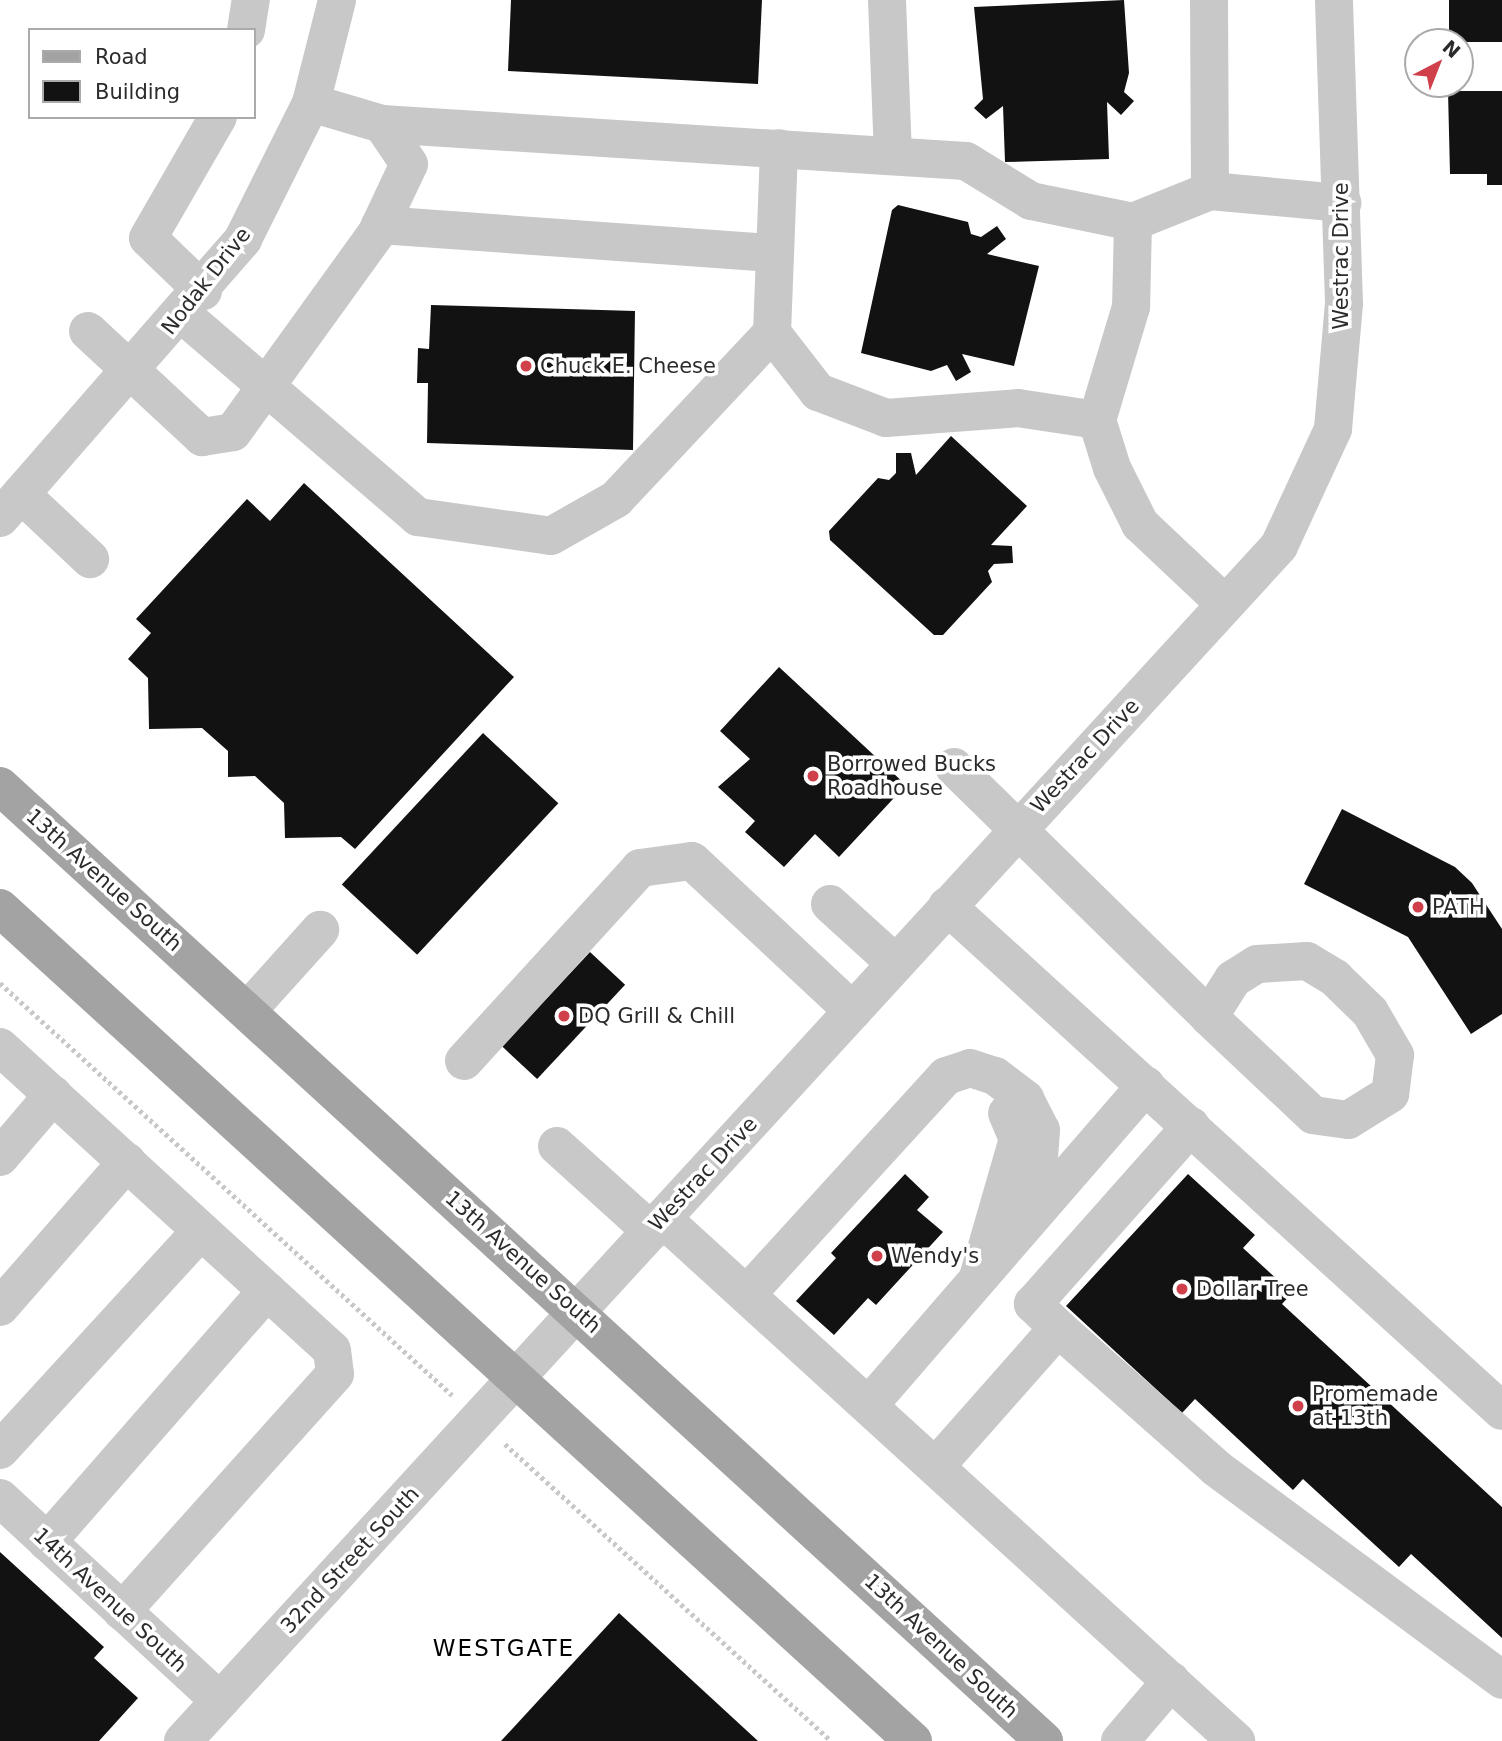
<!DOCTYPE html>
<style>
body{margin:0}
#map{position:relative;width:1502px;height:1741px;overflow:hidden;background:#fff;font-family:"DejaVu Sans",sans-serif}
div>[style]{position:absolute}
.building>*{inset:0;background:#121212;transform-origin:0 0}
.path>*{height:4.5px;margin-top:-2.25px;transform-origin:0;background:repeating-linear-gradient(90deg,#c8c8c8 0 3.5px,transparent 0 7px)}
.minor>*{height:38px;margin:-19px;padding:0 19px;transform-origin:19px;border-radius:19px;background:#c8c8c8}
.major>*{height:38px;margin:-19px;padding:0 19px;transform-origin:19px;border-radius:19px;background:#a3a3a3}
.dots>*{width:19px;height:19px;translate:-50% -50%;box-sizing:border-box;border:4px solid #fff;border-radius:50%}
span{translate:-50% -50%;white-space:nowrap;text-align:center;line-height:1.15;-webkit-text-stroke:7px #fff;paint-order:stroke}
.street-label{font-size:21px;color:#2b2b2b}
.poi-label{font-size:21px;color:#2b2b2b}
.left{translate:0 -50%;text-align:left}
.neighbourhood-label{font-size:23px;color:#000;letter-spacing:2px}
.legend{position:absolute;left:28px;top:28px;width:228px;height:91px;box-sizing:border-box;background:#fff;border:2px solid #aaa;margin:0;padding:9px 12px;list-style:none;font-size:21px;color:#2b2b2b}
.legend li{display:flex;align-items:center;gap:14px;height:35px}
.legend b{width:35px;border:2px solid #aaa}
.north{position:absolute;left:1404px;top:28px;width:70px;height:70px;box-sizing:border-box;background:#fff;border:2px solid #aaa;border-radius:50%;rotate:42deg;font-size:19px;font-weight:700;line-height:28px;text-align:center;color:#2b2b2b}
.north::after{content:'';display:block;margin:auto;width:24px;height:32px;background:#d0404a;clip-path:polygon(50% 0,100% 100%,50% 72%,0 100%)}
</style>
<div id="map">
<div class="building">
<i style="clip-path:polygon(511px 0,762px 0,758px 84px,508px 71px)"></i>
<i style="clip-path:polygon(1124px 0,1129px 73px,1124px 92px,1134px 101px,1121px 115px,1107px 102px,1109px 159px,1005px 162px,1003px 106px,986px 119px,974px 108px,983px 99px,974px 7px)"></i>
<i style="left:1449px;top:0;width:53px;height:42px"></i>
<i style="clip-path:polygon(1448px 91px,1502px 91px,1502px 185px,1487px 185px,1487px 174px,1450px 174px)"></i>
<i style="clip-path:polygon(898px 205px,968px 222px,971px 234px,981px 237px,997px 226px,1006px 239px,987px 254px,1039px 266px,1014px 366px,962px 354px,971px 372px,956px 381px,947px 365px,931px 371px,861px 353px,892px 210px)"></i>
<i style="clip-path:polygon(431px 305px,635px 311px,633px 450px,427px 443px,428px 383px,417px 383px,418px 348px,429px 349px)"></i>
<i style="clip-path:polygon(951px 436px,1027px 506px,991px 545px,1012px 546px,1013px 563px,994px 564px,988px 571px,992px 582px,943px 635px,934px 635px,830px 540px,829px 531px,878px 478px,889px 480px,896px 473px,896px 453px,911px 453px,916px 475px)"></i>
<i style="clip-path:polygon(304px 483px,514px 677px,355px 849px,341px 837px,285px 838px,284px 803px,255px 776px,228px 777px,228px 751px,202px 728px,149px 729px,148px 678px,128px 659px,151px 633px,136px 619px,247px 499px,270px 521px)"></i>
<i style="clip-path:polygon(779px 667px,906px 785px,839px 857px,815px 834px,784px 867px,745px 832px,755px 821px,718px 787px,750px 759px,720px 731px)"></i>
<i style="left:483px;top:733px;width:103px;height:207px;rotate:43deg"></i>
<i style="clip-path:polygon(1342px 809px,1455px 867px,1472px 883px,1502px 929px,1502px 1014px,1471px 1034px,1408px 937px,1304px 884px)"></i>
<i style="left:590px;top:952px;width:48px;height:129px;rotate:43deg"></i>
<i style="clip-path:polygon(905px 1174px,929px 1197px,917px 1210px,943px 1232px,876px 1305px,868px 1298px,834px 1335px,796px 1301px,836px 1258px,831px 1253px)"></i>
<i style="clip-path:polygon(1188px 1174px,1255px 1235px,1243px 1248px,1292px 1293px,1282px 1304px,1502px 1507px,1502px 1638px,1411px 1554px,1399px 1567px,1303px 1479px,1293px 1490px,1195px 1399px,1182px 1413px,1066px 1306px)"></i>
<i style="clip-path:polygon(0 1552px,104px 1647px,94px 1658px,138px 1698px,99px 1741px,0 1741px)"></i>
<i style="clip-path:polygon(619px 1613px,758px 1741px,501px 1741px)"></i>
</div>
<div class="path">
<i style="left:0;top:983px;width:612px;rotate:42.35deg"></i>
<i style="left:505px;top:1444px;width:441px;rotate:42.3deg"></i>
</div>
<div class="minor">
<i style="left:887px;top:0;width:155px;rotate:87.8deg"></i>
<i style="left:1209px;top:0;width:191px;rotate:89.7deg"></i>
<i style="left:1210px;top:191px;width:83px;rotate:158.1deg"></i>
<i style="left:1133px;top:222px;width:85px;rotate:91.3deg"></i>
<i style="left:1131px;top:307px;width:118px;rotate:106.7deg"></i>
<i style="left:1097px;top:420px;width:50px;rotate:72.6deg"></i>
<i style="left:1112px;top:468px;width:63px;rotate:63.4deg"></i>
<i style="left:1140px;top:524px;width:117px;rotate:43.3deg"></i>
<i style="left:246px;top:30px;width:30px;rotate:-81deg"></i>
<i style="left:382px;top:124px;width:585px;rotate:3.63deg"></i>
<i style="left:966px;top:161px;width:76px;rotate:31.6deg"></i>
<i style="left:1031px;top:201px;width:104px;rotate:11.6deg"></i>
<i style="left:1210px;top:191px;width:133px;rotate:5.2deg"></i>
<i style="left:380px;top:225px;width:395px;rotate:4.1deg"></i>
<i style="left:203px;top:291px;width:76px;rotate:-136.1deg"></i>
<i style="left:148px;top:238px;width:140px;rotate:-60deg"></i>
<i style="left:183px;top:315px;width:310px;rotate:40.7deg"></i>
<i style="left:418px;top:517px;width:134px;rotate:8.1deg"></i>
<i style="left:551px;top:536px;width:75px;rotate:-29.6deg"></i>
<i style="left:616px;top:499px;width:228px;rotate:-46.8deg"></i>
<i style="left:772px;top:333px;width:75px;rotate:52.1deg"></i>
<i style="left:818px;top:392px;width:73px;rotate:20.9deg"></i>
<i style="left:886px;top:418px;width:132px;rotate:-4.3deg"></i>
<i style="left:1018px;top:408px;width:80px;rotate:8.6deg"></i>
<i style="left:88px;top:331px;width:156px;rotate:42.9deg"></i>
<i style="left:202px;top:437px;width:31px;rotate:-9deg"></i>
<i style="left:233px;top:432px;width:244px;rotate:-54.2deg"></i>
<i style="left:376px;top:234px;width:77px;rotate:-64.8deg"></i>
<i style="left:409px;top:164px;width:48px;rotate:-124deg"></i>
<i style="left:382px;top:124px;width:74px;rotate:-163.5deg"></i>
<i style="left:772px;top:333px;width:185px;rotate:-87.8deg"></i>
<i style="left:21px;top:494px;width:95px;rotate:43.3deg"></i>
<i style="left:0;top:518px;width:370px;rotate:-48.9deg"></i>
<i style="left:243px;top:239px;width:152px;rotate:-63.4deg"></i>
<i style="left:311px;top:103px;width:106px;rotate:-75.8deg"></i>
<i style="left:954px;top:767px;width:357px;rotate:44.4deg"></i>
<i style="left:1209px;top:1017px;width:45px;rotate:-57.7deg"></i>
<i style="left:1233px;top:979px;width:28px;rotate:-32deg"></i>
<i style="left:1257px;top:964px;width:50px;rotate:-3.4deg"></i>
<i style="left:1307px;top:961px;width:33px;rotate:31deg"></i>
<i style="left:1335px;top:978px;width:49px;rotate:44.2deg"></i>
<i style="left:1370px;top:1012px;width:50px;rotate:59.8deg"></i>
<i style="left:1395px;top:1055px;width:39px;rotate:97deg"></i>
<i style="left:1390px;top:1094px;width:49px;rotate:148.2deg"></i>
<i style="left:1348px;top:1120px;width:35px;rotate:-172deg"></i>
<i style="left:1313px;top:1115px;width:143px;rotate:-136.7deg"></i>
<i style="left:830px;top:904px;width:88px;rotate:42.2deg"></i>
<i style="left:947px;top:906px;width:750px;rotate:42.3deg"></i>
<i style="left:248px;top:1010px;width:108px;rotate:-48deg"></i>
<i style="left:0;top:1047px;width:449px;rotate:42.4deg"></i>
<i style="left:332px;top:1350px;width:24px;rotate:83deg"></i>
<i style="left:335px;top:1374px;width:319px;rotate:131.9deg"></i>
<i style="left:464px;top:1061px;width:261px;rotate:-47.6deg"></i>
<i style="left:640px;top:868px;width:52px;rotate:-7.7deg"></i>
<i style="left:692px;top:861px;width:220px;rotate:43deg"></i>
<i style="left:557px;top:1146px;width:127px;rotate:42.1deg"></i>
<i style="left:0;top:1157px;width:82px;rotate:-49.5deg"></i>
<i style="left:662px;top:1218px;width:777px;rotate:42.34deg"></i>
<i style="left:979px;top:1274px;width:141px;rotate:-73.9deg"></i>
<i style="left:1018px;top:1139px;width:28px;rotate:-113deg"></i>
<i style="left:747px;top:1294px;width:295px;rotate:-47.6deg"></i>
<i style="left:946px;top:1076px;width:25px;rotate:-18deg"></i>
<i style="left:970px;top:1068px;width:26px;rotate:18deg"></i>
<i style="left:995px;top:1076px;width:38px;rotate:37deg"></i>
<i style="left:1025px;top:1099px;width:35px;rotate:63deg"></i>
<i style="left:1041px;top:1130px;width:42px;rotate:94.1deg"></i>
<i style="left:1038px;top:1172px;width:59px;rotate:108.7deg"></i>
<i style="left:0;top:1307px;width:193px;rotate:-48.8deg"></i>
<i style="left:1058px;top:1328px;width:35px;rotate:-136deg"></i>
<i style="left:1033px;top:1304px;width:238px;rotate:-48.4deg"></i>
<i style="left:869px;top:1405px;width:423px;rotate:-49.1deg"></i>
<i style="left:0;top:1450px;width:297px;rotate:-47.5deg"></i>
<i style="left:936px;top:1466px;width:184px;rotate:-48.5deg"></i>
<i style="left:1058px;top:1328px;width:211px;rotate:41.5deg"></i>
<i style="left:1216px;top:1468px;width:356px;rotate:36.5deg"></i>
<i style="left:0;top:1498px;width:299px;rotate:42.7deg"></i>
<i style="left:47px;top:1542px;width:334px;rotate:-48.8deg"></i>
<i style="left:183px;top:1741px;width:1621px;rotate:-47.47deg"></i>
<i style="left:1279px;top:546px;width:129px;rotate:-65.2deg"></i>
<i style="left:1333px;top:429px;width:126px;rotate:-85deg"></i>
<i style="left:1344px;top:303px;width:303px;rotate:-91.9deg"></i>
<i style="left:1120px;top:1741px;width:79px;rotate:-49.6deg"></i>
</div>
<div class="major">
<i style="left:0;top:786px;width:1415px;rotate:42.45deg"></i>
<i style="left:0;top:908px;width:1236px;rotate:42.38deg"></i>
</div>
<div class="dots">
<i style="left:526px;top:366px;background:#d0404a"></i>
<i style="left:813px;top:776px;background:#d0404a"></i>
<i style="left:1418px;top:907px;background:#d0404a"></i>
<i style="left:564px;top:1016px;background:#d0404a"></i>
<i style="left:877px;top:1256px;background:#d0404a"></i>
<i style="left:1182px;top:1289px;background:#d0404a"></i>
<i style="left:1298px;top:1406px;background:#d0404a"></i>
</div>
<div class="street-label">
<span style="left:1341px;top:256px;rotate:-90deg">Westrac Drive</span>
<span style="left:206px;top:281px;rotate:-52deg">Nodak Drive</span>
<span style="left:1085px;top:756px;rotate:-47deg">Westrac Drive</span>
<span style="left:104px;top:880px;rotate:42deg">13th Avenue South</span>
<span style="left:703px;top:1174px;rotate:-47deg">Westrac Drive</span>
<span style="left:523px;top:1262px;rotate:42deg">13th Avenue South</span>
<span style="left:350px;top:1560px;rotate:-47deg">32nd Street South</span>
<span style="left:110px;top:1600px;rotate:43deg">14th Avenue South</span>
<span style="left:941px;top:1646px;rotate:43deg">13th Avenue South</span>
</div>
<div class="poi-label">
<span class="left" style="left:540px;top:366px">Chuck E. Cheese</span>
<span class="left" style="left:827px;top:776px">Borrowed Bucks<br>Roadhouse</span>
<span class="left" style="left:1432px;top:907px">PATH</span>
<span class="left" style="left:578px;top:1016px">DQ Grill &amp; Chill</span>
<span class="left" style="left:891px;top:1256px">Wendy's</span>
<span class="left" style="left:1196px;top:1289px">Dollar Tree</span>
<span class="left" style="left:1312px;top:1406px">Promemade<br>at 13th</span>
</div>
<div class="neighbourhood-label">
<span style="left:504px;top:1648px">WESTGATE</span>
</div>
<ul class="legend">
<li><b style="height:9px;background:#a3a3a3"></b>Road</li>
<li><b style="height:19px;background:#121212"></b>Building</li>
</ul>
<div class="north">N</div>
</div>
